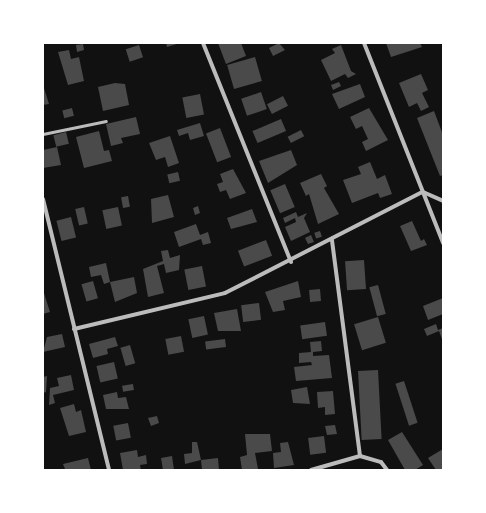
<!DOCTYPE html>
<style>
body{margin:0}
#map{position:relative;width:486px;height:513px;overflow:hidden;background:#111;font-family:"Source Serif 4",serif}
div>[style]{position:absolute}
.building>*{inset:0;background:#4a4a4a;transform-origin:0 0}
.service>*{height:2.5px;margin:-1.25px;padding:0 1.25px;transform-origin:1.25px;border-radius:1.25px;background:#bcbcbc}
.minor>*{height:4px;margin:-2px;padding:0 2px;transform-origin:2px;border-radius:2px;background:#bcbcbc}
span{translate:-50% -50%;white-space:nowrap;text-align:center;line-height:1.15;-webkit-text-stroke:4px #fff;paint-order:stroke}
.frame{position:absolute;inset:0;border:44px solid #fff;pointer-events:none}
</style>
<div id="map">
<div class="building">
<i style="clip-path:polygon(166px 43px,180px 43px,167px 47px)"></i>
<i style="clip-path:polygon(218px 43px,241px 43px,246px 56px,226px 64px)"></i>
<i style="clip-path:polygon(279px 43px,285px 50px,273px 56px,269px 48px)"></i>
<i style="clip-path:polygon(386px 43px,420px 43px,422px 47px,391px 57px)"></i>
<i style="clip-path:polygon(83px 44px,84px 50px,77px 52px,76px 45px)"></i>
<i style="left:139px;top:45px;width:13px;height:14px;rotate:72deg"></i>
<i style="clip-path:polygon(341px 45px,351px 71px,356px 74px,348px 78px,345px 74px,331px 81px,321px 60px,335px 53px,332px 49px)"></i>
<i style="clip-path:polygon(69px 50px,71px 59px,79px 57px,84px 81px,68px 85px,58px 52px)"></i>
<i style="left:255px;top:57px;width:25px;height:29px;rotate:74deg"></i>
<i style="clip-path:polygon(421px 74px,428px 90px,422px 93px,429px 107px,421px 111px,417px 103px,409px 107px,399px 83px)"></i>
<i style="clip-path:polygon(339px 82px,341px 86px,333px 90px,331px 85px)"></i>
<i style="clip-path:polygon(115px 83px,125px 84px,129px 105px,103px 111px,98px 87px)"></i>
<i style="clip-path:polygon(360px 84px,365px 97px,339px 109px,332px 94px)"></i>
<i style="clip-path:polygon(43px 85px,49px 104px,43px 105px)"></i>
<i style="left:261px;top:92px;width:18px;height:21px;rotate:71deg"></i>
<i style="left:200px;top:94px;width:21px;height:18px;rotate:79deg"></i>
<i style="left:283px;top:96px;width:11px;height:18px;rotate:63deg"></i>
<i style="left:72px;top:108px;width:8px;height:10px;rotate:76deg"></i>
<i style="clip-path:polygon(369px 108px,388px 140px,366px 151px,362px 142px,368px 139px,362px 126px,356px 129px,350px 117px)"></i>
<i style="clip-path:polygon(434px 111px,443px 135px,443px 175px,440px 176px,417px 118px)"></i>
<i style="clip-path:polygon(136px 117px,140px 134px,121px 138px,123px 143px,111px 146px,106px 124px)"></i>
<i style="left:281px;top:119px;width:13px;height:31px;rotate:67deg"></i>
<i style="clip-path:polygon(200px 123px,204px 136px,190px 140px,188px 133px,179px 136px,177px 130px)"></i>
<i style="left:220px;top:128px;width:31px;height:15px;rotate:69deg"></i>
<i style="left:301px;top:130px;width:7px;height:15px;rotate:63deg"></i>
<i style="clip-path:polygon(99px 131px,104px 151px,109px 150px,112px 161px,84px 168px,76px 137px)"></i>
<i style="left:66px;top:132px;width:12px;height:13px;rotate:76deg"></i>
<i style="clip-path:polygon(170px 136px,179px 163px,168px 167px,165px 157px,156px 160px,149px 143px)"></i>
<i style="clip-path:polygon(57px 147px,61px 165px,43px 168px,43px 150px)"></i>
<i style="clip-path:polygon(291px 150px,297px 165px,268px 183px,259px 161px)"></i>
<i style="clip-path:polygon(370px 162px,377px 179px,385px 175px,392px 194px,380px 198px,378px 193px,352px 203px,343px 180px,361px 174px,358px 167px)"></i>
<i style="clip-path:polygon(233px 169px,246px 193px,230px 199px,226px 190px,220px 192px,217px 184px,223px 182px,220px 174px)"></i>
<i style="left:178px;top:172px;width:9px;height:11px;rotate:77deg"></i>
<i style="clip-path:polygon(321px 174px,327px 186px,324px 188px,339px 214px,318px 224px,309px 194px,306px 196px,300px 183px)"></i>
<i style="left:285px;top:184px;width:25px;height:16px;rotate:67deg"></i>
<i style="clip-path:polygon(168px 195px,174px 217px,152px 223px,151px 199px)"></i>
<i style="left:128px;top:196px;width:11px;height:7px;rotate:80deg"></i>
<i style="clip-path:polygon(198px 206px,200px 213px,195px 215px,193px 208px)"></i>
<i style="left:84px;top:207px;width:17px;height:9px;rotate:77deg"></i>
<i style="left:118px;top:207px;width:19px;height:16px;rotate:78deg"></i>
<i style="clip-path:polygon(252px 209px,257px 222px,231px 229px,227px 218px)"></i>
<i style="clip-path:polygon(296px 212px,298px 217px,307px 213px,304px 218px,310px 232px,291px 241px,285px 227px,296px 222px,295px 218px,285px 223px,283px 218px)"></i>
<i style="left:71px;top:217px;width:21px;height:15px;rotate:76deg"></i>
<i style="clip-path:polygon(412px 221px,421px 241px,424px 239px,427px 245px,411px 251px,400px 226px)"></i>
<i style="clip-path:polygon(196px 224px,200px 235px,208px 232px,211px 243px,203px 245px,201px 239px,179px 247px,174px 232px)"></i>
<i style="left:320px;top:231px;width:6px;height:6px;rotate:72deg"></i>
<i style="clip-path:polygon(311px 235px,314px 242px,308px 244px,305px 238px)"></i>
<i style="left:266px;top:240px;width:17px;height:30px;rotate:69deg"></i>
<i style="clip-path:polygon(168px 250px,170px 258px,180px 255px,179px 270px,166px 273px,164px 264px,157px 266px,164px 293px,148px 297px,143px 269px,163px 261px,161px 251px)"></i>
<i style="left:364px;top:260px;width:29px;height:19px;rotate:86deg"></i>
<i style="clip-path:polygon(106px 263px,110px 282px,134px 277px,137px 293px,115px 302px,110px 282px,104px 284px,101px 275px,91px 277px,89px 267px)"></i>
<i style="left:202px;top:266px;width:21px;height:18px;rotate:79deg"></i>
<i style="left:93px;top:281px;width:18px;height:12px;rotate:74deg"></i>
<i style="clip-path:polygon(298px 281px,301px 297px,283px 301px,285px 310px,273px 312px,265px 292px)"></i>
<i style="left:378px;top:285px;width:30px;height:9px;rotate:75deg"></i>
<i style="left:320px;top:289px;width:12px;height:11px;rotate:85deg"></i>
<i style="clip-path:polygon(43px 290px,50px 312px,43px 314px)"></i>
<i style="clip-path:polygon(443px 298px,443px 314px,428px 320px,423px 306px)"></i>
<i style="left:259px;top:303px;width:17px;height:18px;rotate:83deg"></i>
<i style="clip-path:polygon(237px 309px,241px 331px,218px 331px,214px 313px)"></i>
<i style="left:204px;top:316px;width:19px;height:16px;rotate:78deg"></i>
<i style="left:378px;top:317px;width:27px;height:25px;rotate:73deg"></i>
<i style="left:325px;top:322px;width:14px;height:25px;rotate:82deg"></i>
<i style="clip-path:polygon(436px 324px,438px 330px,443px 328px,443px 342px,439px 331px,427px 336px,424px 329px)"></i>
<i style="clip-path:polygon(62px 334px,65px 347px,43px 352px,47px 337px)"></i>
<i style="left:181px;top:336px;width:16px;height:16px;rotate:79deg"></i>
<i style="clip-path:polygon(115px 337px,118px 346px,107px 349px,108px 354px,93px 358px,89px 344px)"></i>
<i style="left:225px;top:339px;width:8px;height:20px;rotate:83deg"></i>
<i style="clip-path:polygon(321px 341px,322px 351px,313px 352px,313px 356px,329px 355px,332px 378px,296px 381px,294px 367px,312px 365px,311px 362px,299px 363px,299px 353px,311px 352px,310px 342px)"></i>
<i style="left:130px;top:345px;width:19px;height:10px;rotate:74deg"></i>
<i style="left:114px;top:362px;width:17px;height:18px;rotate:77deg"></i>
<i style="left:378px;top:370px;width:69px;height:20px;rotate:87deg"></i>
<i style="clip-path:polygon(71px 375px,74px 390px,53px 395px,55px 403px,49px 405px,50px 388px,59px 386px,57px 378px)"></i>
<i style="clip-path:polygon(47px 376px,46px 392px,43px 393px,43px 377px)"></i>
<i style="left:404px;top:381px;width:44px;height:9px;rotate:72deg"></i>
<i style="left:133px;top:384px;width:6px;height:11px;rotate:81deg"></i>
<i style="clip-path:polygon(307px 387px,310px 404px,293px 403px,291px 390px)"></i>
<i style="clip-path:polygon(333px 391px,335px 414px,325px 415px,325px 407px,318px 408px,317px 392px)"></i>
<i style="clip-path:polygon(117px 392px,118px 398px,126px 397px,129px 409px,106px 409px,103px 395px)"></i>
<i style="clip-path:polygon(74px 404px,76px 412px,81px 410px,86px 432px,69px 436px,60px 408px)"></i>
<i style="clip-path:polygon(157px 416px,159px 423px,151px 426px,148px 418px)"></i>
<i style="left:128px;top:423px;width:15px;height:15px;rotate:79deg"></i>
<i style="clip-path:polygon(335px 425px,337px 434px,327px 435px,325px 426px)"></i>
<i style="clip-path:polygon(402px 432px,423px 465px,415px 470px,405px 470px,388px 440px)"></i>
<i style="clip-path:polygon(245px 434px,270px 434px,272px 451px,255px 453px,258px 469px,242px 470px,240px 457px,247px 455px)"></i>
<i style="left:324px;top:436px;width:17px;height:16px;rotate:83deg"></i>
<i style="clip-path:polygon(192px 442px,197px 442px,201px 460px,185px 464px,184px 454px,192px 453px)"></i>
<i style="clip-path:polygon(288px 442px,294px 465px,274px 468px,273px 453px,281px 452px,280px 443px)"></i>
<i style="clip-path:polygon(443px 449px,443px 470px,436px 470px,428px 458px)"></i>
<i style="clip-path:polygon(137px 450px,138px 457px,146px 455px,147px 464px,140px 465px,141px 470px,123px 470px,120px 453px)"></i>
<i style="clip-path:polygon(172px 456px,174px 470px,163px 470px,161px 458px)"></i>
<i style="clip-path:polygon(88px 458px,91px 470px,65px 469px,63px 464px)"></i>
<i style="clip-path:polygon(218px 458px,219px 470px,202px 470px,201px 460px)"></i>
</div>
<div class="service">
<i style="left:43px;top:134px;width:64px;rotate:-11.7deg"></i>
</div>
<div class="minor">
<i style="left:203px;top:43px;width:236px;rotate:68.1deg"></i>
<i style="left:364px;top:43px;width:215px;rotate:68.4deg"></i>
<i style="left:423px;top:192px;width:22px;rotate:24deg"></i>
<i style="left:43px;top:199px;width:279px;rotate:76.3deg"></i>
<i style="left:74px;top:329px;width:155px;rotate:-13.4deg"></i>
<i style="left:225px;top:293px;width:221px;rotate:-27.1deg"></i>
<i style="left:360px;top:456px;width:22px;rotate:16deg"></i>
<i style="left:381px;top:462px;width:10px;rotate:53deg"></i>
<i style="left:311px;top:470px;width:51px;rotate:-15.9deg"></i>
<i style="left:360px;top:456px;width:219px;rotate:-97.4deg"></i>
</div>
<div class="frame"></div>
</div>
